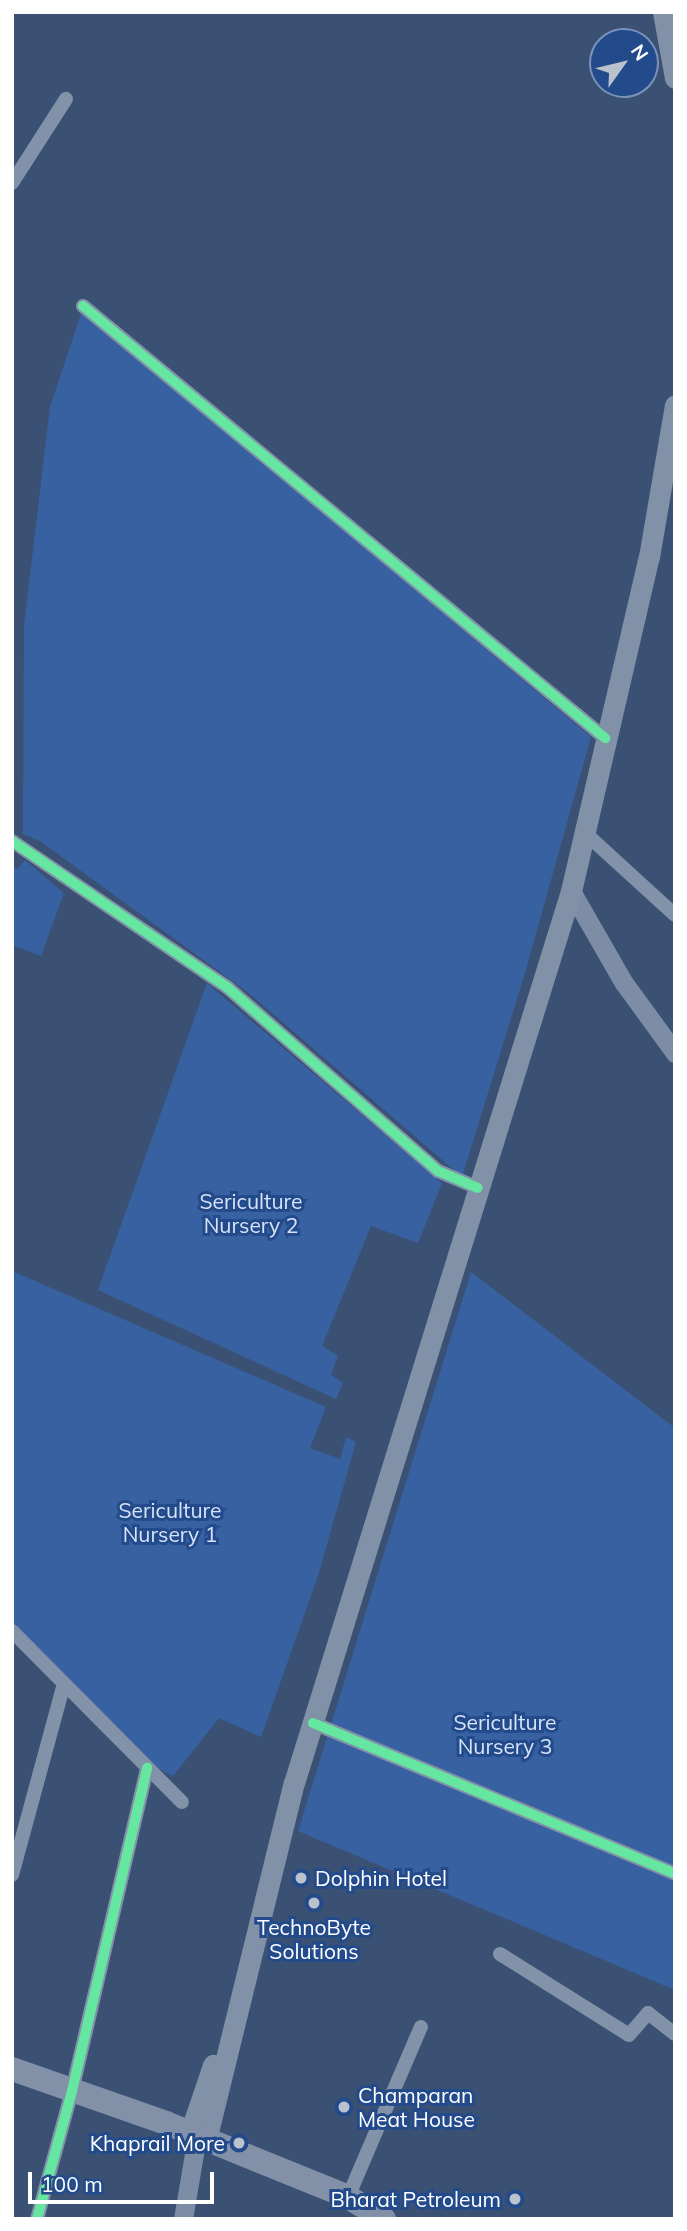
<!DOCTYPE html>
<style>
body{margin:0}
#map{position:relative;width:687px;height:2231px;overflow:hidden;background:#3b5174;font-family:Mulish,sans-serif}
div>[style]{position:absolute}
.green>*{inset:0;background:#3861a2}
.street>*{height:14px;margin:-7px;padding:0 7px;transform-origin:7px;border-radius:7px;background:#8292a8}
.secondary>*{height:19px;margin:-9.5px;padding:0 9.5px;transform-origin:9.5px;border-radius:9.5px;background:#7d8da5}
.primary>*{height:21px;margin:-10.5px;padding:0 10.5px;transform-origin:10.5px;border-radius:10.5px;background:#8191a7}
.highway>*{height:24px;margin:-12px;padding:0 12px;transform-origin:12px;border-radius:12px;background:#8291a7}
.cycleway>*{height:10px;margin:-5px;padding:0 5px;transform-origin:5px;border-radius:5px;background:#66e7a1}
.dots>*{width:19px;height:19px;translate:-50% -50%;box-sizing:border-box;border:4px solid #234b8c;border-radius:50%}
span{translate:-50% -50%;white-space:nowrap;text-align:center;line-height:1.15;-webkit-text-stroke:6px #234b8c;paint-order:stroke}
.park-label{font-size:21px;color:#d6e3f8}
.poi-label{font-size:21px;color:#fff}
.left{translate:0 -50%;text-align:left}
.right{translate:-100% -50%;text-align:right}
.frame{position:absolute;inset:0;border:14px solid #fff;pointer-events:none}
.north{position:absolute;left:589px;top:28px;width:70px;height:70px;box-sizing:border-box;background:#234b8c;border:2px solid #7b93ba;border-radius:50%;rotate:56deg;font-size:19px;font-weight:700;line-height:28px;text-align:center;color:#fff}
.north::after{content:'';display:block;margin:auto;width:24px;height:32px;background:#bac2ce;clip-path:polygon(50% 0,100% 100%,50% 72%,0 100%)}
.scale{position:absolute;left:28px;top:2172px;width:186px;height:32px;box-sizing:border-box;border:4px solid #fff;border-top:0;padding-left:9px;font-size:21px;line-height:24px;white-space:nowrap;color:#fff;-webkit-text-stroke:5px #234b8c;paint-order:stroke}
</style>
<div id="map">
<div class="green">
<i style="clip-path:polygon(82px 311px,591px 737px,525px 973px,462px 1177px,250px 994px,40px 841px,23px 834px,24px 626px,50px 407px)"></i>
<i style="clip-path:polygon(25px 860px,64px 893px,41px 956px,12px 945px,12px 865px,17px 869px)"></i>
<i style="clip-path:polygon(207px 983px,442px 1183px,418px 1243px,371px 1226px,322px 1346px,338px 1356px,331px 1375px,343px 1383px,336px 1399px,98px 1290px)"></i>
<i style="clip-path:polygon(12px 1271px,326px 1407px,310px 1448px,340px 1459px,346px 1437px,356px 1442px,318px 1576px,261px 1737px,219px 1718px,173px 1776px,151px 1765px,12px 1623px)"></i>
<i style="clip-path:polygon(471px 1272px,675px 1428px,675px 1990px,298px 1831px)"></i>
</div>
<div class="street">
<i style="left:12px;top:183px;width:100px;rotate:-57.3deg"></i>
<i style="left:83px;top:306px;width:678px;rotate:39.61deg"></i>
<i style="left:584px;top:832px;width:123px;rotate:42.4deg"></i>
<i style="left:12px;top:841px;width:260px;rotate:34.2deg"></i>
<i style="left:227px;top:987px;width:280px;rotate:41.1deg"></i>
<i style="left:438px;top:1171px;width:43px;rotate:23deg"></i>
<i style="left:12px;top:1631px;width:241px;rotate:45.2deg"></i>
<i style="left:313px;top:1723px;width:392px;rotate:22.6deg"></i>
<i style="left:12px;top:1875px;width:198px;rotate:-74.8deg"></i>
<i style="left:500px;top:1954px;width:152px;rotate:32.1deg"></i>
<i style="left:629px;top:2035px;width:29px;rotate:-49deg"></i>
<i style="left:648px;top:2013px;width:34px;rotate:38deg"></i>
<i style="left:348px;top:2197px;width:185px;rotate:-66.8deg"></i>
<i style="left:37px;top:2219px;width:133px;rotate:-74.7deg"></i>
<i style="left:72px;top:2091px;width:332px;rotate:-76.9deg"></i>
</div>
<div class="secondary">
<i style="left:571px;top:891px;width:106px;rotate:60.1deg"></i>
<i style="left:624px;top:983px;width:87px;rotate:53.9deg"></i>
<i style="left:183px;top:2219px;width:84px;rotate:-80.4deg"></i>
</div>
<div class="primary">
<i style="left:663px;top:12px;width:67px;rotate:79.7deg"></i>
<i style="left:190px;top:2133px;width:72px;rotate:-71.3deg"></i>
<i style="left:206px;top:2140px;width:368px;rotate:-76.2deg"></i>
<i style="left:294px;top:1783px;width:934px;rotate:-72.75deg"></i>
<i style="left:571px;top:891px;width:343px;rotate:-76.9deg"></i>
<i style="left:649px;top:557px;width:154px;rotate:-80.3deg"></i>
</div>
<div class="highway">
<i style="left:12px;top:2069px;width:163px;rotate:19.3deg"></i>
<i style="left:166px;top:2123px;width:196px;rotate:22.1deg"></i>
<i style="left:348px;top:2197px;width:42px;rotate:31.4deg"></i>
</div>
<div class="cycleway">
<i style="left:83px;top:306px;width:678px;rotate:39.61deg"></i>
<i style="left:12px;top:841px;width:260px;rotate:34.2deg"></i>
<i style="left:227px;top:987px;width:280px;rotate:41.1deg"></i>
<i style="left:438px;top:1171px;width:43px;rotate:23deg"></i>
<i style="left:313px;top:1723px;width:392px;rotate:22.6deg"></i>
<i style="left:37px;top:2219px;width:133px;rotate:-74.7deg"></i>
<i style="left:72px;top:2091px;width:332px;rotate:-76.9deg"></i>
</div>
<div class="dots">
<i style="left:301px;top:1878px;background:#bac2ce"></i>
<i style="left:314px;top:1903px;background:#bac2ce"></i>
<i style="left:344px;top:2107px;background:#bac2ce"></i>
<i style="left:239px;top:2143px;background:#bac2ce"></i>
<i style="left:515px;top:2199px;background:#bac2ce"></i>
</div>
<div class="park-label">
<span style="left:251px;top:1213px">Sericulture<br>Nursery 2</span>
<span style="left:170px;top:1522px">Sericulture<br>Nursery 1</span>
<span style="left:505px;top:1734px">Sericulture<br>Nursery 3</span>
</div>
<div class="poi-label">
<span class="left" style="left:315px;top:1878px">Dolphin Hotel</span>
<span style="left:314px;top:1939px">TechnoByte<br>Solutions</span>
<span class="left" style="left:358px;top:2107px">Champaran<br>Meat House</span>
<span class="right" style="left:225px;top:2143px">Khaprail More</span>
<span class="right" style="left:501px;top:2199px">Bharat Petroleum</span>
</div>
<div class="frame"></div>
<div class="north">N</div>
<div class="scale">100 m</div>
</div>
